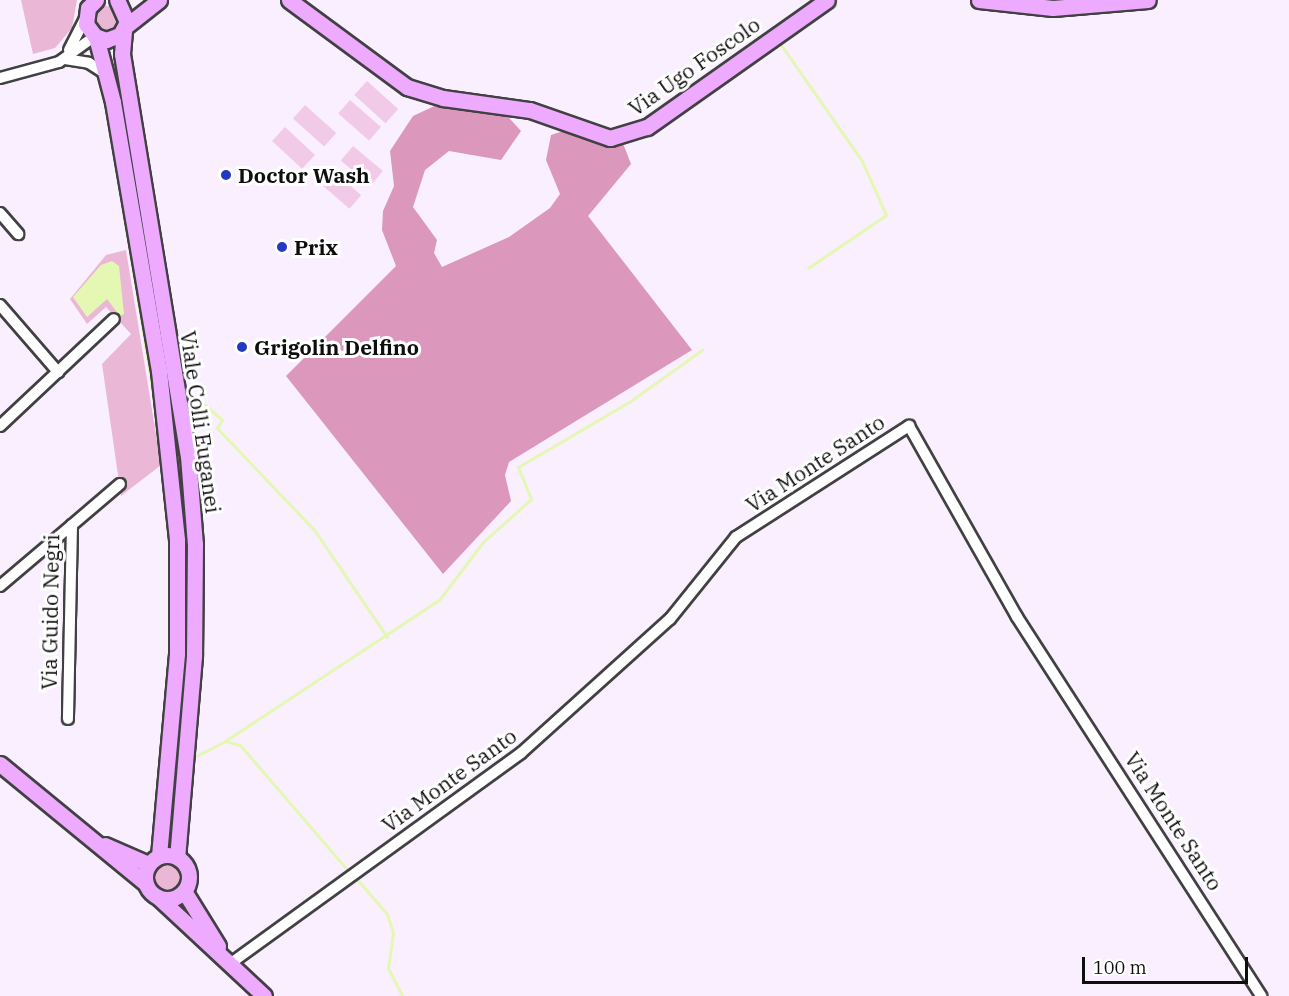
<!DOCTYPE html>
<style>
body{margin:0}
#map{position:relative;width:1289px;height:996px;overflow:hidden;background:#faefff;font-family:"IBM Plex Serif",serif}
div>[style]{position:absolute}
.green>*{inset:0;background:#eab8d6}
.round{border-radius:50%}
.forest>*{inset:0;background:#db97bc}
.pitch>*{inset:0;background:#f1cae7;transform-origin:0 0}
.water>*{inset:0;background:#e4f7b3}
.stream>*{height:3px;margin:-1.5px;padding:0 1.5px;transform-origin:1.5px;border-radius:1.5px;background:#e4f7b3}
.roads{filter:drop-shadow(2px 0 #414141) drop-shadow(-2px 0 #414141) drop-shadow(0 2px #414141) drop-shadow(0 -2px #414141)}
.street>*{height:10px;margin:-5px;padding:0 5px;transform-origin:5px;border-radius:5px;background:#fff}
.secondary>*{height:15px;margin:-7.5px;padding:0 7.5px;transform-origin:7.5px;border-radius:7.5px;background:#eaf}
.secondary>.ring{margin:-7.5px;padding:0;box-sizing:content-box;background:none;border:15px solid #eaf;border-radius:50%}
.dots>*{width:16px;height:16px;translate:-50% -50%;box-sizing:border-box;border:3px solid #fff;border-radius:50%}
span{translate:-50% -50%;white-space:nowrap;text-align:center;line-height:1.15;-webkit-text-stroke:6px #fff;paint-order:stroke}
.street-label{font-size:21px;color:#0e0e0e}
.poi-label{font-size:21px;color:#0e0e0e;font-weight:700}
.left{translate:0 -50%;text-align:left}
.scale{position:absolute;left:1082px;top:957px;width:166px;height:27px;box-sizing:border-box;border:3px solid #0e0e0e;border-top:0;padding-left:8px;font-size:18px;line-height:21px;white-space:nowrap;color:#0e0e0e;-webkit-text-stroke:4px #fff;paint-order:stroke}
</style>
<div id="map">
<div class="green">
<i style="clip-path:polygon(21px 0,77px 0,72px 28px,55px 48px,33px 54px)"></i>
<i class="round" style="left:93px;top:6px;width:26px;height:26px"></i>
<i style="clip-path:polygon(126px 250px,161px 465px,121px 496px,102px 364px,131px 334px,106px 307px,87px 324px,70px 299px,106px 255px)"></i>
<i class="round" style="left:150px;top:859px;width:34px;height:34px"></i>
</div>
<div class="forest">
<i style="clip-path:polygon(443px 102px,499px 107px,521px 131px,501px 160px,449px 151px,425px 170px,413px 207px,437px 240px,434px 253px,442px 267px,509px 237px,550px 208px,560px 194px,546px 160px,551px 135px,569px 129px,622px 141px,631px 164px,588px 216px,692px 350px,509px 462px,505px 475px,511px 501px,443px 574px,286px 376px,396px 266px,382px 230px,383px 211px,394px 186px,390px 151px,413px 116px)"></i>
</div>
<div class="pitch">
<i style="left:367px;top:81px;width:42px;height:19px;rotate:42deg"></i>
<i style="left:350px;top:100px;width:41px;height:18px;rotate:41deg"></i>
<i style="left:305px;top:105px;width:42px;height:18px;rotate:42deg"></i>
<i style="left:285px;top:127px;width:41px;height:19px;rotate:43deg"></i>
<i style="left:353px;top:146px;width:39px;height:19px;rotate:40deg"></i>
<i style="left:331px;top:169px;width:40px;height:18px;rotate:41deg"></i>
</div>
<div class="water">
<i style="clip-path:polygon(112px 261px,119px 266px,124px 314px,120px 316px,107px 299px,87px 317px,73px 297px,101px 265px)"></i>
</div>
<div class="stream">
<i style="left:779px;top:42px;width:145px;rotate:55.1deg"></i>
<i style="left:862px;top:161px;width:59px;rotate:66deg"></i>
<i style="left:886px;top:215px;width:94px;rotate:145.8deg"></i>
<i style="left:115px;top:159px;width:251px;rotate:80.8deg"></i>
<i style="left:197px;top:398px;width:33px;rotate:41deg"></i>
<i style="left:222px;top:420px;width:9px;rotate:122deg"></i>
<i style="left:217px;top:428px;width:142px;rotate:46.4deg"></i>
<i style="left:315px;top:531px;width:128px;rotate:55.8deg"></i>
<i style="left:225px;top:741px;width:256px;rotate:-33.4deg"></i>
<i style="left:439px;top:600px;width:73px;rotate:-52.8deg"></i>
<i style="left:483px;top:542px;width:64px;rotate:-41.9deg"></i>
<i style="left:531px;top:499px;width:35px;rotate:-112deg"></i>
<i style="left:518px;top:467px;width:129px;rotate:-30.4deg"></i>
<i style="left:629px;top:402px;width:90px;rotate:-35.5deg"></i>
<i style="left:196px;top:756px;width:33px;rotate:-27deg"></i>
<i style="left:225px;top:741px;width:16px;rotate:15deg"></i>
<i style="left:240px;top:745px;width:169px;rotate:49.3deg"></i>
<i style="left:355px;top:877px;width:49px;rotate:49.1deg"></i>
<i style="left:387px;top:914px;width:20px;rotate:72deg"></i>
<i style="left:393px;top:933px;width:35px;rotate:98deg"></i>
<i style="left:388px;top:968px;width:31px;rotate:63deg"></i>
</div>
<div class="roads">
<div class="street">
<i style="left:69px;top:50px;width:36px;rotate:-63deg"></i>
<i style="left:65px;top:59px;width:24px;rotate:9deg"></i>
<i style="left:89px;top:63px;width:20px;rotate:33deg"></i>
<i style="left:0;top:78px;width:61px;rotate:-15.2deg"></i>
<i style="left:59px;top:62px;width:44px;rotate:-35.8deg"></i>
<i style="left:0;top:213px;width:28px;rotate:49deg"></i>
<i style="left:0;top:305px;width:89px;rotate:49.1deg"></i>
<i style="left:0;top:426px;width:156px;rotate:-43.2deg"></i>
<i style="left:72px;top:525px;width:63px;rotate:-40.5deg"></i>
<i style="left:0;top:586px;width:94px;rotate:-40.3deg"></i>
<i style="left:72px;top:525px;width:194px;rotate:91.2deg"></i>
<i style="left:231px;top:963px;width:358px;rotate:-35.9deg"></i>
<i style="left:521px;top:753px;width:200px;rotate:-42deg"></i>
<i style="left:670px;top:619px;width:105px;rotate:-51.2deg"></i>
<i style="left:736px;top:537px;width:206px;rotate:-32.7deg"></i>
<i style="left:909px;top:426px;width:219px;rotate:60.5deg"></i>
<i style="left:1017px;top:617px;width:451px;rotate:57.2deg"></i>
</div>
<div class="secondary">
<i style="left:96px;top:0;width:11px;rotate:135deg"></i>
<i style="left:88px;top:8px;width:16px;rotate:97deg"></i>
<i style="left:86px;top:24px;width:15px;rotate:53deg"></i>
<i style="left:95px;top:36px;width:12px;rotate:20deg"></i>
<i style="left:106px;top:40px;width:15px;rotate:-20deg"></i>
<i style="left:120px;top:35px;width:15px;rotate:-62deg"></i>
<i style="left:127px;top:22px;width:24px;rotate:-114deg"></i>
<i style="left:289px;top:0;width:147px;rotate:36.4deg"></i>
<i style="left:407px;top:87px;width:38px;rotate:17deg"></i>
<i style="left:443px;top:98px;width:88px;rotate:7.9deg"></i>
<i style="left:530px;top:110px;width:85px;rotate:19.3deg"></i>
<i style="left:610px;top:138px;width:39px;rotate:-17deg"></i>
<i style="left:647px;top:127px;width:220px;rotate:-35.2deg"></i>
<i style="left:979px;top:0;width:74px;rotate:6.2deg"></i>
<i style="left:1053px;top:8px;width:95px;rotate:-4.8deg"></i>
<i style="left:126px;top:26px;width:42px;rotate:-38.2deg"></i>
<i style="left:124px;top:31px;width:23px;rotate:95deg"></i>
<i style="left:122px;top:54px;width:407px;rotate:80.7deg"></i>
<i style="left:188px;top:456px;width:88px;rotate:85.5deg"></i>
<i style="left:195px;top:544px;width:112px;rotate:90.5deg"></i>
<i style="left:194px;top:656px;width:202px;rotate:94.8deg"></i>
<i style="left:96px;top:37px;width:67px;rotate:75.3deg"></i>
<i style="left:113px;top:102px;width:273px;rotate:80.3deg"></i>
<i style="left:159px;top:371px;width:170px;rotate:83.9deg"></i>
<i style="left:177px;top:540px;width:114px;rotate:90deg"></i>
<i style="left:177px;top:654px;width:203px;rotate:95.1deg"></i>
<i style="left:0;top:764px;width:188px;rotate:39.4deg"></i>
<i style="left:105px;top:845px;width:47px;rotate:23.8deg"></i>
<i class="ring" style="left:145px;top:855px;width:29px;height:29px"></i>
<i style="left:184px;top:891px;width:65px;rotate:58.3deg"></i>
<i style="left:158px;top:897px;width:145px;rotate:43deg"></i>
</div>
</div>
<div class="dots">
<i style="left:226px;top:175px;background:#2339c1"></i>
<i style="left:282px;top:247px;background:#2339c1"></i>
<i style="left:242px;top:347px;background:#2339c1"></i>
</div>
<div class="street-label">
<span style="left:694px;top:66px;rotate:-35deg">Via Ugo Foscolo</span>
<span style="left:201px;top:422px;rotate:82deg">Viale Colli Euganei</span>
<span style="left:815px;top:463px;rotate:-33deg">Via Monte Santo</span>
<span style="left:50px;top:612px;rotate:-89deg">Via Guido Negri</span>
<span style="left:449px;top:780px;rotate:-36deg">Via Monte Santo</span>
<span style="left:1174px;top:821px;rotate:57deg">Via Monte Santo</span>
</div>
<div class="poi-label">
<span class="left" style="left:238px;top:175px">Doctor Wash</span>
<span class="left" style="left:294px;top:247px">Prix</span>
<span class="left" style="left:254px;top:347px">Grigolin Delfino</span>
</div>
<div class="scale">100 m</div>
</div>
